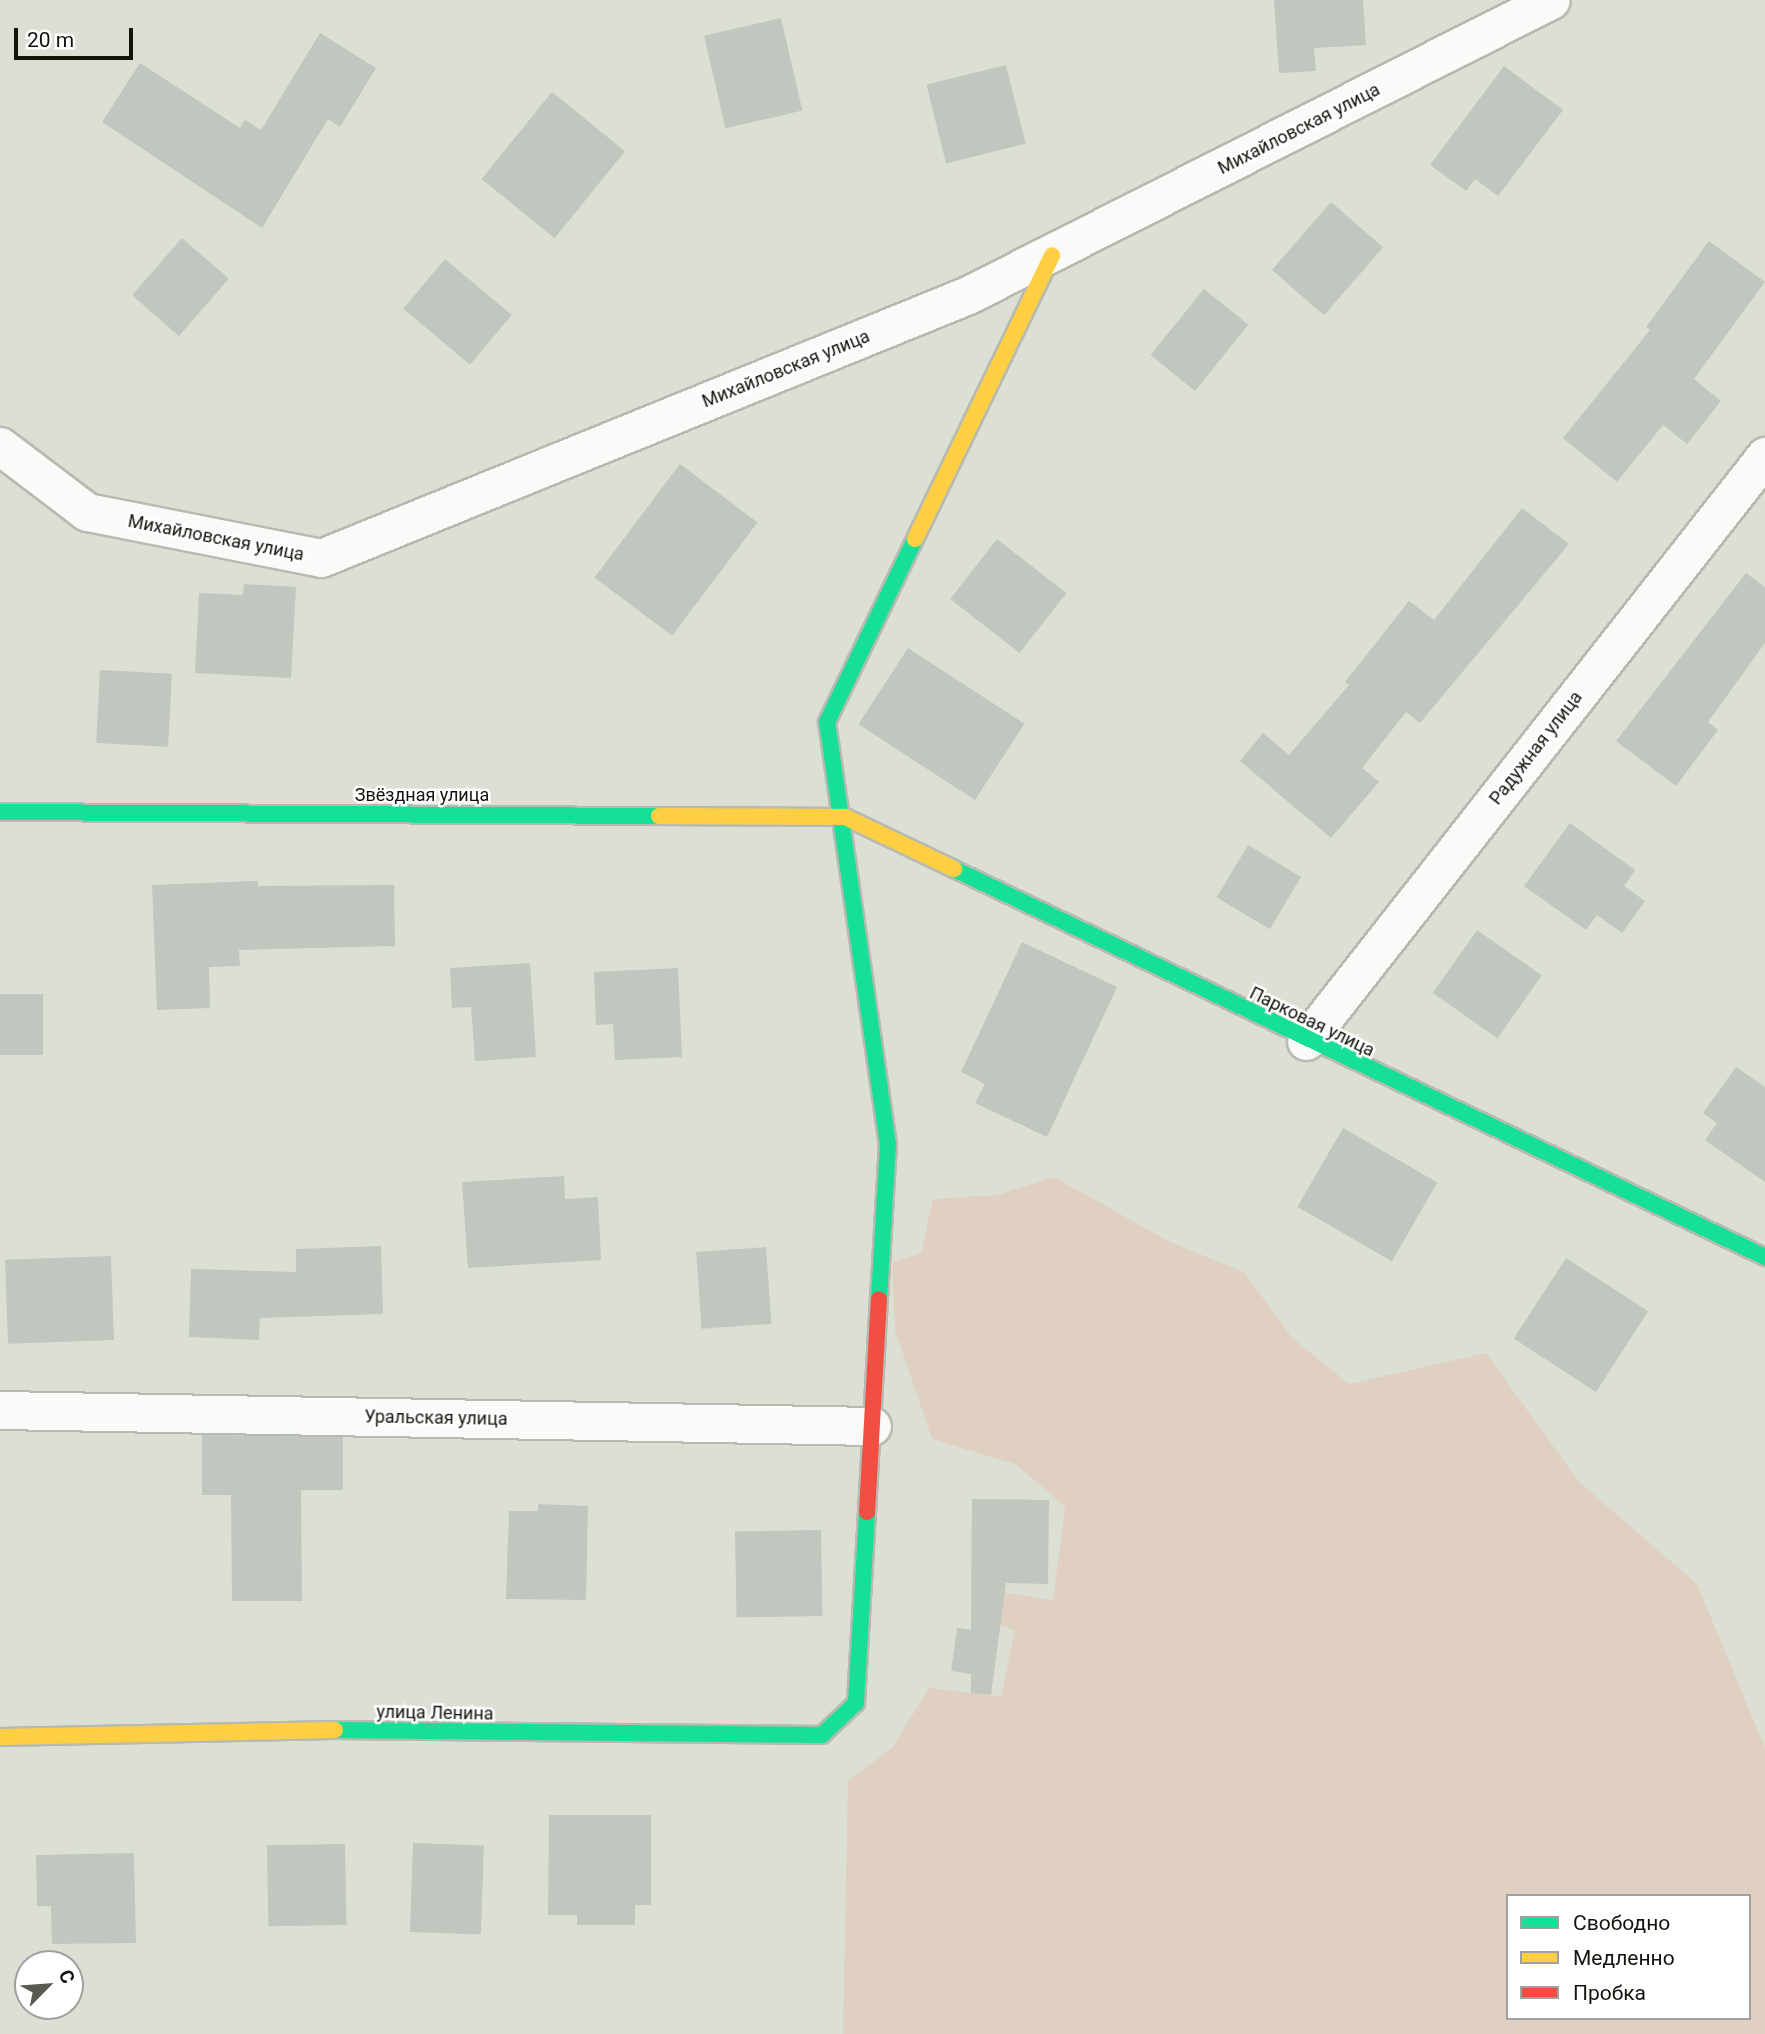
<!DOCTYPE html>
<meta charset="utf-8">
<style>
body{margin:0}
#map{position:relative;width:1765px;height:2034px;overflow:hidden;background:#dcdfd4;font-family:Roboto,sans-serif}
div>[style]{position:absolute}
.green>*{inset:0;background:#dfd0c1}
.building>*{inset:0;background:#c1c6bf;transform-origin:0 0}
.roads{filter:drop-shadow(2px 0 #b7bab1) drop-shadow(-2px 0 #b7bab1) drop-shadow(0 2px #b7bab1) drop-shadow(0 -2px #b7bab1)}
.street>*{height:37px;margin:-18.5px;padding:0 18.5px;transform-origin:18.5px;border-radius:18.5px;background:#fafaf9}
.fast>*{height:16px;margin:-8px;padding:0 8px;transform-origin:8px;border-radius:8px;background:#16e098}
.slow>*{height:16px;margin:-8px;padding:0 8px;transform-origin:8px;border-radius:8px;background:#ffcf43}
.jam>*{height:16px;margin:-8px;padding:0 8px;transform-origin:8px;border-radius:8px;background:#f24e42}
span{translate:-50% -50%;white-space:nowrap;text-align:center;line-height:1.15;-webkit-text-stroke:5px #fff;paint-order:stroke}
.street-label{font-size:18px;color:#12140d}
.legend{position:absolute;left:1506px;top:1894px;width:245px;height:126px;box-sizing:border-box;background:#fff;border:2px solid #a0a19e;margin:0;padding:9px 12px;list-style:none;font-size:21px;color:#12140d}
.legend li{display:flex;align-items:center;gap:14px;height:35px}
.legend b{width:35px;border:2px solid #a0a19e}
.north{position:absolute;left:14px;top:1950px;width:70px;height:70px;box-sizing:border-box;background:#fff;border:2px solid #a0a19e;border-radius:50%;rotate:65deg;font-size:19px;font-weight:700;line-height:28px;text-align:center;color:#12140d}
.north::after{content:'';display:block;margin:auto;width:24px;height:32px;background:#595b53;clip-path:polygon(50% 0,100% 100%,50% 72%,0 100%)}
.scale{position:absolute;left:14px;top:28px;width:119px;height:32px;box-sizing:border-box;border:4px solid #12140d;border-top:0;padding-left:9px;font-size:21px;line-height:24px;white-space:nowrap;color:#12140d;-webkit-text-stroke:5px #fff;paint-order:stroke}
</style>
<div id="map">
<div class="green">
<i style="clip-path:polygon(evenodd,1054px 1177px,1172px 1243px,1244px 1272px,1292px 1338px,1349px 1384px,1486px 1353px,1579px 1482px,1697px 1584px,1765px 1748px,1765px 2034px,843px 2034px,848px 1781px,892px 1748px,929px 1688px,1001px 1697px,1015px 1630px,985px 1621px,987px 1590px,1053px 1600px,1065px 1506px,1015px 1464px,932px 1439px,895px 1330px,892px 1263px,921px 1253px,933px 1199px,997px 1195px,1054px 1177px,1508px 1896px,1749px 1896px,1749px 2018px,1508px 2018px,1508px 1896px)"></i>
</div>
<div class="building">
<i style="clip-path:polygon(1274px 0,1363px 0,1366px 45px,1314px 48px,1316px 71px,1279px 73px)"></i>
<i style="left:781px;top:18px;width:95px;height:79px;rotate:77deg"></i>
<i style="clip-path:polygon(320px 33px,376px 68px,340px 127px,328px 119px,262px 228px,102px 122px,140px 63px,240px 128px,245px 120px,261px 130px)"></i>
<i style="left:1006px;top:65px;width:81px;height:82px;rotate:76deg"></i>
<i style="clip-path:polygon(1504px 66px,1563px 110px,1498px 196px,1475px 179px,1466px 191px,1430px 165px)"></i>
<i style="left:552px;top:92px;width:94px;height:112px;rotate:39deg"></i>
<i style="left:1331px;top:202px;width:69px;height:90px;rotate:41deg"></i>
<i style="left:182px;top:238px;width:62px;height:76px;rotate:41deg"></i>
<i style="clip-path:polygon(1709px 241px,1765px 282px,1694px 379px,1721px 401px,1687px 444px,1663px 425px,1617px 482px,1563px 438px,1650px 330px,1646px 327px)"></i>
<i style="left:445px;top:259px;width:87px;height:65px;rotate:40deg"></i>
<i style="left:1204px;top:289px;width:57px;height:85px;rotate:39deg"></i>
<i style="left:680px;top:464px;width:97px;height:142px;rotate:37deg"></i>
<i style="clip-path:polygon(1522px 508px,1569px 544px,1420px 723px,1406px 712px,1362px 768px,1379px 782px,1331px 838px,1240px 761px,1263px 733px,1289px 755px,1349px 685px,1345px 682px,1409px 601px,1434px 620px)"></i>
<i style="left:997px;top:539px;width:88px;height:76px;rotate:38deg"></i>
<i style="clip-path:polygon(1746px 573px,1765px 587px,1765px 643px,1708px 722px,1718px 730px,1676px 786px,1616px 741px)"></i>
<i style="clip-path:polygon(244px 584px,296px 587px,291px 678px,195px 673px,199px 593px,243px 595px)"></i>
<i style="left:908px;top:648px;width:139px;height:91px;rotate:33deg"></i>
<i style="left:100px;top:670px;width:72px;height:73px;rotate:3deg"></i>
<i style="clip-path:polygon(1570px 823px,1635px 870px,1624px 886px,1645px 901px,1622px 933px,1597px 915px,1586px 930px,1524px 886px)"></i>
<i style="left:1248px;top:845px;width:62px;height:61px;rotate:31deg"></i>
<i style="clip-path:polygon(258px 881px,258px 886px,394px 885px,395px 946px,239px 950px,240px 966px,209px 967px,210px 1008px,157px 1010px,152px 885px)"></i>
<i style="left:1477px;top:930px;width:79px;height:77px;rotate:35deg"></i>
<i style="clip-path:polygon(1022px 942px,1117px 987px,1047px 1137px,975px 1103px,985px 1084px,961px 1072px)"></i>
<i style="clip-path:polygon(530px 963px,536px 1057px,475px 1061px,471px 1007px,452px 1008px,450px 968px)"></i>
<i style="clip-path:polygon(678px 968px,682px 1057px,615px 1060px,613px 1024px,596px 1025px,594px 972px)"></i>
<i style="left:0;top:994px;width:43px;height:61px"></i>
<i style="clip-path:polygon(1736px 1067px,1765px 1087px,1765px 1182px,1705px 1140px,1717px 1123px,1703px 1113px)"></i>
<i style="left:1343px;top:1128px;width:109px;height:91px;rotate:30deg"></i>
<i style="clip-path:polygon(564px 1176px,565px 1199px,598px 1197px,601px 1260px,468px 1268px,462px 1182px)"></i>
<i style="clip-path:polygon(381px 1246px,383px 1314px,260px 1318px,259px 1340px,189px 1337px,191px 1269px,296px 1272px,296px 1249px)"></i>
<i style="left:766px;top:1247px;width:77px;height:70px;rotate:86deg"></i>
<i style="left:111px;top:1256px;width:84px;height:106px;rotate:88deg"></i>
<i style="left:1566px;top:1258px;width:98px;height:96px;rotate:33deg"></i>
<i style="clip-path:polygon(202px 1435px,343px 1437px,343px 1490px,301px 1490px,302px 1601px,232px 1601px,231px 1495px,202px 1495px)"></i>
<i style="clip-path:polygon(972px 1499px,1049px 1500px,1048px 1584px,1006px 1583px,991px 1695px,971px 1693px,971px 1674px,951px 1671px,957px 1628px,971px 1630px)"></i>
<i style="clip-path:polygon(538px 1504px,588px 1506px,586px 1600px,506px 1599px,509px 1511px,538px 1511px)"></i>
<i style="left:821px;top:1530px;width:86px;height:86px;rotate:89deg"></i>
<i style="clip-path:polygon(549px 1815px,651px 1815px,651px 1905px,635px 1905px,635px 1925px,577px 1925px,577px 1915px,548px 1915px)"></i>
<i style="left:413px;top:1843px;width:71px;height:89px;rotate:2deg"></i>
<i style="left:345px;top:1844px;width:81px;height:78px;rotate:89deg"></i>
<i style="clip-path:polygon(134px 1853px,136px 1943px,52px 1944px,51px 1906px,37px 1906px,36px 1855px)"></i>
</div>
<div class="roads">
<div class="street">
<i style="left:0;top:446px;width:109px;rotate:37.2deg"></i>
<i style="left:87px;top:512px;width:238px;rotate:11.1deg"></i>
<i style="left:321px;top:558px;width:698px;rotate:-22.12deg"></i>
<i style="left:968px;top:295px;width:653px;rotate:-26.84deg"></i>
<i style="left:1306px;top:1041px;width:744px;rotate:-51.88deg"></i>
<i style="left:0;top:1410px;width:872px;rotate:1.05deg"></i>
</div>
<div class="fast">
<i style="left:0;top:812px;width:659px;rotate:0.35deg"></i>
<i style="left:954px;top:869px;width:899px;rotate:25.57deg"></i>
<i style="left:879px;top:1299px;width:154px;rotate:-86.7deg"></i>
<i style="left:888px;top:1145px;width:427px;rotate:-98.2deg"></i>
<i style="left:827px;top:722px;width:203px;rotate:-64.3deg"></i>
<i style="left:335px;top:1730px;width:487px;rotate:0.6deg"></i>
<i style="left:822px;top:1735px;width:47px;rotate:-43.3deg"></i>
<i style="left:856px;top:1703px;width:191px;rotate:-86.7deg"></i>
</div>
<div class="slow">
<i style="left:915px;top:539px;width:315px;rotate:-64.2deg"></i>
<i style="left:659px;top:816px;width:186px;rotate:0.3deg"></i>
<i style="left:845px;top:817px;width:121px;rotate:25.5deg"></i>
<i style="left:0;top:1737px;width:335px;rotate:-1.2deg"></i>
</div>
<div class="jam">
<i style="left:867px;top:1512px;width:213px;rotate:-86.8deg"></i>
</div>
</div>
<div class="street-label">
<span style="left:1299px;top:129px;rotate:-27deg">Михайловская улица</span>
<span style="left:786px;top:369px;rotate:-22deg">Михайловская улица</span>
<span style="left:216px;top:538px;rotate:11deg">Михайловская улица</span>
<span style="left:1536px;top:748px;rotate:-52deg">Радужная улица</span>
<span style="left:422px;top:795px">Звёздная улица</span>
<span style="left:1312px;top:1022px;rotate:26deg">Парковая улица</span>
<span style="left:436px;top:1418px;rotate:1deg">Уральская улица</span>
<span style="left:435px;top:1713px;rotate:1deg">улица Ленина</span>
</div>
<ul class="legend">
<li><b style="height:9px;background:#16e098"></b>Свободно</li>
<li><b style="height:9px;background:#ffcf43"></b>Медленно</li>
<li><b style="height:9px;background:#f24e42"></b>Пробка</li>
</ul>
<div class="north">С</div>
<div class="scale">20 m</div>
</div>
